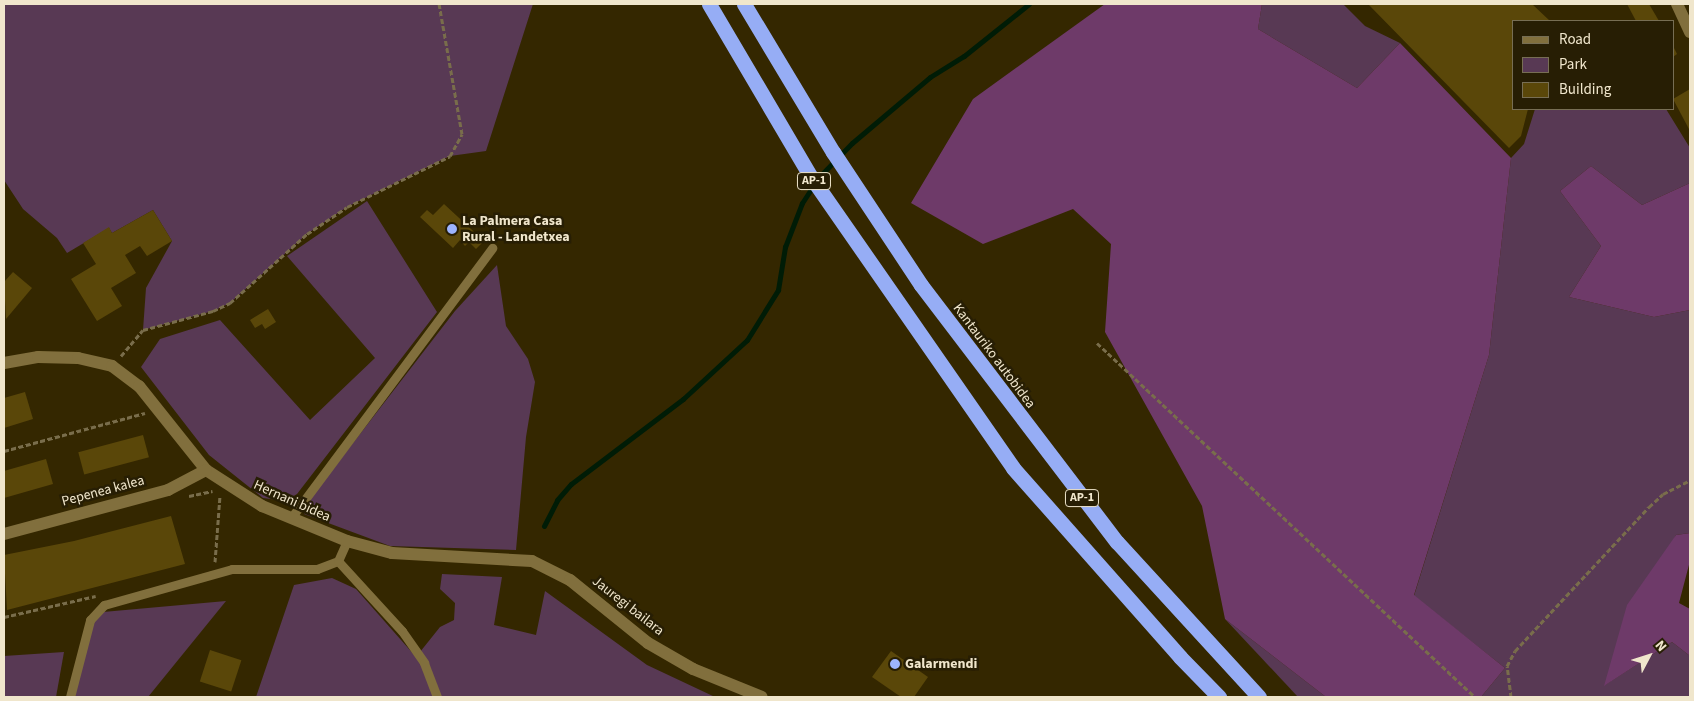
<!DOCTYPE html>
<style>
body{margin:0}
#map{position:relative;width:1694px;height:701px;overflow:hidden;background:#342700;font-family:"Source Sans 3",sans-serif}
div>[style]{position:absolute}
.green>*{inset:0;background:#583954}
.forest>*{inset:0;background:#6e3a69}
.stream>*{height:5px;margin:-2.5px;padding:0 2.5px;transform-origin:2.5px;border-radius:2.5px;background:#001c06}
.building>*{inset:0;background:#5a4709;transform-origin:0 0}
.path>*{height:3px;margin-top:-1.5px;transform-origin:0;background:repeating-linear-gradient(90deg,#796d4b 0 5px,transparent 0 7.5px)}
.lane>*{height:9px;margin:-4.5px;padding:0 4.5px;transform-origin:4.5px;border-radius:4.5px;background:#816f3d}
.street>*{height:12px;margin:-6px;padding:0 6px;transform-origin:6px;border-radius:6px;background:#816f3d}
.secondary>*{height:12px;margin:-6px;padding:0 6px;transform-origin:6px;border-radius:6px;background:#816f3d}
.highway>*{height:15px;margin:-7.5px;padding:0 7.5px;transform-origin:7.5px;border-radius:7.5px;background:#96adf5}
.dots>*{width:14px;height:14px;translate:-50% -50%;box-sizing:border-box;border:2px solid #271e04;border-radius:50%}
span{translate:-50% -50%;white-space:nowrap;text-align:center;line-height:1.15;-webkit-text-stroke:5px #271e04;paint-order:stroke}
.shield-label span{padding:1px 4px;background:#271e04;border:1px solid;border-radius:4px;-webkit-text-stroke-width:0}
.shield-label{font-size:12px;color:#f0e6cc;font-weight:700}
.poi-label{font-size:14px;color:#f0e6cc;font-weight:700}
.left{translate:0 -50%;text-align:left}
.street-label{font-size:14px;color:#f0e6cc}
.frame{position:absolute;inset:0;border:5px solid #f0e6cc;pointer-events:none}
.legend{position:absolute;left:1512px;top:20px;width:162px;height:90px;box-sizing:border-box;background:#271e04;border:1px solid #776e54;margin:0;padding:6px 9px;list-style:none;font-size:15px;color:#f0e6cc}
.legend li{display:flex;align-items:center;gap:10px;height:25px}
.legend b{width:25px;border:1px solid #776e54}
.north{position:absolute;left:1624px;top:631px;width:50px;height:50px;-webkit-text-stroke:4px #271e04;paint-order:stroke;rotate:50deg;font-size:14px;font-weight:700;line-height:20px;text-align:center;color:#f0e6cc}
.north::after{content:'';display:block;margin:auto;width:18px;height:22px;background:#f0e6cc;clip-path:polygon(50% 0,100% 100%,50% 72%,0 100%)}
</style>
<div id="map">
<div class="green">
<i style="clip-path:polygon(4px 4px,533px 4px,486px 151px,450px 156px,347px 207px,307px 234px,230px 303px,213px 311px,143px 330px,146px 288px,172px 241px,153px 210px,112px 233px,109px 228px,67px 253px,57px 238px,23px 209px,4px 180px)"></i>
<i style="clip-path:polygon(1262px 4px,1343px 4px,1365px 26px,1400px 43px,1357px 88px,1258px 29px)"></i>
<i style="clip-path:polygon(1535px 109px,1666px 109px,1690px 148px,1690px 183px,1642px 205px,1591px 166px,1560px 191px,1601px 246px,1569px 297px,1654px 317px,1690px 310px,1690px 533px,1676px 535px,1605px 685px,1672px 642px,1690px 656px,1690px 697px,1481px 697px,1505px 668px,1414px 596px,1489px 355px,1511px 158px,1524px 144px)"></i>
<i style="clip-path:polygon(367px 201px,437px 312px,297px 494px,285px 501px,263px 498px,209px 455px,141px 367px,160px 339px,220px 320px,310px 420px,375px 358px,287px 256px)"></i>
<i style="clip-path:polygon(497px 265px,506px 326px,528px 359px,535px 382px,526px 437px,516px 550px,390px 546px,304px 514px,309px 500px,455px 311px)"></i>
<i style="clip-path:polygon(442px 574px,502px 577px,494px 625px,536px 635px,545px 591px,647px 665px,715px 697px,256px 697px,294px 585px,332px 578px,356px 589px,416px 657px,440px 627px,454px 620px,455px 603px,440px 589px)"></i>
<i style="clip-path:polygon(226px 601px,148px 697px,70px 697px,90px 620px,103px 612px)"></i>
<i style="clip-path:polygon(1225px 619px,1326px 697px,1298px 697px)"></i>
<i style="clip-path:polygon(64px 652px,56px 697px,4px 697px,4px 656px)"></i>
</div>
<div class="forest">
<i style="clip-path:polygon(1105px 4px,1262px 4px,1258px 29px,1357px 88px,1400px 43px,1511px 158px,1489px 355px,1414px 595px,1505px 668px,1481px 697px,1326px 697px,1225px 619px,1202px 506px,1105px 332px,1111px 244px,1073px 209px,983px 244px,911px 203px,973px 99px)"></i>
<i style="clip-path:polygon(1591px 166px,1642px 205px,1690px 183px,1690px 310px,1654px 317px,1569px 297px,1601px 246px,1560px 191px)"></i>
<i style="clip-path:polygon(1690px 533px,1690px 561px,1679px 603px,1690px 609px,1690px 656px,1672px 642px,1604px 686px,1627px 605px,1676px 535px)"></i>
</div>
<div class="stream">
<i style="left:544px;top:526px;width:29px;rotate:-63deg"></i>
<i style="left:557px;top:500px;width:21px;rotate:-49deg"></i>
<i style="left:571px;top:484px;width:141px;rotate:-37.2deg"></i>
<i style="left:683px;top:399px;width:87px;rotate:-42.7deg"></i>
<i style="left:747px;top:340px;width:59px;rotate:-58.2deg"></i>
<i style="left:778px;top:290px;width:44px;rotate:-80.8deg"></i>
<i style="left:785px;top:247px;width:47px;rotate:-68.9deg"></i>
<i style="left:802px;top:203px;width:31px;rotate:-57deg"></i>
<i style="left:819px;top:177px;width:47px;rotate:-45.9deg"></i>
<i style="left:852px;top:143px;width:102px;rotate:-40.2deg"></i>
<i style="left:930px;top:77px;width:40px;rotate:-32deg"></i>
<i style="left:964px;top:56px;width:83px;rotate:-38.7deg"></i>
</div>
<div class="building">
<i style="clip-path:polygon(1368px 4px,1532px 4px,1550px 21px,1513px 21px,1513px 109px,1528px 109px,1521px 136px,1509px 148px)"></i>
<i style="clip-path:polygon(1627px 4px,1649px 4px,1659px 21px,1636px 21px)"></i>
<i style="clip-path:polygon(1673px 46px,1677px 54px,1673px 57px)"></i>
<i style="clip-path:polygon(1690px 89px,1690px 131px,1673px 99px)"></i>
<i style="clip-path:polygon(444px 204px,484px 241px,476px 249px,469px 242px,465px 246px,460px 240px,453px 248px,420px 217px,427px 210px,433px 215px)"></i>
<i style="clip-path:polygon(153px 210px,172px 241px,147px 256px,140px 246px,125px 255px,136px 273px,111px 288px,122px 306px,97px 321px,71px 279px,96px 264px,83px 243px,109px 227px,112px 233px)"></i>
<i style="clip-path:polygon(13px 272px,32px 288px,6px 319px,4px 282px)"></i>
<i style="clip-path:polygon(268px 309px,276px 322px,265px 329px,262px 324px,255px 328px,250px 320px)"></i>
<i style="clip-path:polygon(25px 392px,33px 419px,4px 428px,4px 398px)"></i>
<i style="left:143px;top:435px;width:23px;height:67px;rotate:75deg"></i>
<i style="clip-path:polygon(46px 459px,53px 484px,4px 498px,4px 471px)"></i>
<i style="clip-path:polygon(171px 516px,185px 564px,7px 610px,4px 555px,74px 541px)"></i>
<i style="left:210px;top:650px;width:33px;height:33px;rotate:18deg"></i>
<i style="clip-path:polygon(891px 651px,928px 677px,914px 697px,901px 697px,872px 677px)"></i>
</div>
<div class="path">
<i style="left:1097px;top:343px;width:518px;rotate:43.12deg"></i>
<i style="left:121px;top:356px;width:34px;rotate:-50deg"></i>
<i style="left:143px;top:330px;width:73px;rotate:-15.2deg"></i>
<i style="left:213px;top:311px;width:19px;rotate:-25deg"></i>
<i style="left:230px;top:303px;width:103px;rotate:-41.9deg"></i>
<i style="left:307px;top:234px;width:48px;rotate:-34deg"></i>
<i style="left:347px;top:207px;width:115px;rotate:-26.3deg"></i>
<i style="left:450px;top:156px;width:25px;rotate:-61deg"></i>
<i style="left:462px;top:134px;width:132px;rotate:-100deg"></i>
<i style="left:4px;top:451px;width:146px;rotate:-15.1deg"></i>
<i style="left:189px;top:496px;width:24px;rotate:-12deg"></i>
<i style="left:215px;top:562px;width:67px;rotate:-85.7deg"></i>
<i style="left:4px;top:617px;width:94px;rotate:-12.9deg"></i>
<i style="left:1511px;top:697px;width:31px;rotate:-97deg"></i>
<i style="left:1507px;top:666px;width:17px;rotate:-62deg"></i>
<i style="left:1515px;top:651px;width:197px;rotate:-47.1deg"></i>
<i style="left:1649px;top:507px;width:19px;rotate:-43deg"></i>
<i style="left:1663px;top:494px;width:30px;rotate:-27deg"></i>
</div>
<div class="lane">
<i style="left:291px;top:518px;width:337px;rotate:-53.3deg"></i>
<i style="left:338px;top:561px;width:95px;rotate:47.6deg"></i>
<i style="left:402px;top:631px;width:39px;rotate:55deg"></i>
<i style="left:424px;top:663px;width:36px;rotate:69deg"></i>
<i style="left:70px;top:697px;width:80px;rotate:-75.4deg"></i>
<i style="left:90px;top:620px;width:21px;rotate:-47deg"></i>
<i style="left:104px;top:605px;width:133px;rotate:-15.7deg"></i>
<i style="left:232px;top:569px;width:85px"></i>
<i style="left:317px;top:569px;width:22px;rotate:-21deg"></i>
<i style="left:338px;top:561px;width:22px;rotate:-66deg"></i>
</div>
<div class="street">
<i style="left:4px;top:363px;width:35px;rotate:-10deg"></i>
<i style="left:38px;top:357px;width:40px;rotate:1.4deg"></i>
<i style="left:78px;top:358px;width:35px;rotate:13deg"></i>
<i style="left:112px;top:366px;width:34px;rotate:37deg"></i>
<i style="left:139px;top:386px;width:107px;rotate:51.4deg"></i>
<i style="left:206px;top:470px;width:67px;rotate:32.7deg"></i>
<i style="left:262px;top:506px;width:92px;rotate:22.4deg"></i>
<i style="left:347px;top:541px;width:47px;rotate:14.9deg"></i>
<i style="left:392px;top:553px;width:140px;rotate:3.3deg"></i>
<i style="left:532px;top:561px;width:42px;rotate:26.6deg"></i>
<i style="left:570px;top:580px;width:100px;rotate:38.9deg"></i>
<i style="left:648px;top:643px;width:52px;rotate:30deg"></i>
<i style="left:693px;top:669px;width:74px;rotate:22.1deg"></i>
<i style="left:4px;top:534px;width:170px;rotate:-15deg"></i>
<i style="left:168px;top:490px;width:43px;rotate:-27.8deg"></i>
</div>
<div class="secondary">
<i style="left:1677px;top:4px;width:31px;rotate:65deg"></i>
</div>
<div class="highway">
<i style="left:709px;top:4px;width:201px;rotate:59.5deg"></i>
<i style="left:811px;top:177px;width:354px;rotate:55.2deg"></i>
<i style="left:1013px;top:468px;width:252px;rotate:48.5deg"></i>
<i style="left:1180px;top:657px;width:56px;rotate:45.7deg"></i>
<i style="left:744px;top:4px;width:173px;rotate:59deg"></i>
<i style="left:833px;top:152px;width:159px;rotate:56.5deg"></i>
<i style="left:921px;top:285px;width:323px;rotate:52.7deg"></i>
<i style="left:1117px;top:542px;width:210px;rotate:47.5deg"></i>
</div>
<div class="dots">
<i style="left:452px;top:229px;background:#9db4fd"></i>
<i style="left:895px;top:664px;background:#9db4fd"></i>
</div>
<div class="shield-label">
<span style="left:814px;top:181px">AP-1</span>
<span style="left:1082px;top:498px">AP-1</span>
</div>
<div class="poi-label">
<span class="left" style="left:462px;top:229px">La Palmera Casa<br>Rural - Landetxea</span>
<span class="left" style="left:905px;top:664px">Galarmendi</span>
</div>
<div class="street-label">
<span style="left:994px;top:356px;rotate:53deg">Kantauriko autobidea</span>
<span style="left:103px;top:491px;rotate:-15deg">Pepenea kalea</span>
<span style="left:292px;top:501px;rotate:24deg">Hernani bidea</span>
<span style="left:628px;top:606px;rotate:38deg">Jauregi bailara</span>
</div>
<div class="frame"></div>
<ul class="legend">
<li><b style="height:6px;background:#816f3d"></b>Road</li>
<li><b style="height:14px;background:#583954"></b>Park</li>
<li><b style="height:14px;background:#5a4709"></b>Building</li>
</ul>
<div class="north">N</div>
</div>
